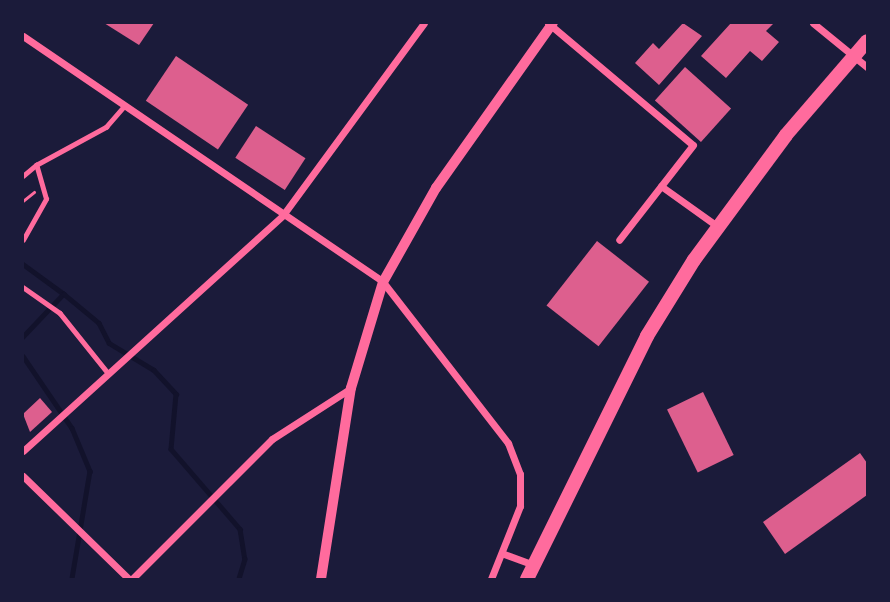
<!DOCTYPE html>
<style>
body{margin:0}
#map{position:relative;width:890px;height:602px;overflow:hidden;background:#1b1b3a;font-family:"Titillium Web",sans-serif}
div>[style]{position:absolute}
.stream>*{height:4.5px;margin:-2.25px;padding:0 2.25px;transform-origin:2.25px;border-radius:2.25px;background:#12122b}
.building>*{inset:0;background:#dd5f8e;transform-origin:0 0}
.path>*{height:2.5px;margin:-1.25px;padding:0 1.25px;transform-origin:1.25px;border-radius:1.25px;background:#ff6b9d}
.service>*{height:4.5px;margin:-2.25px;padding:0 2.25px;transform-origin:2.25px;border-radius:2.25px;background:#ff6b9d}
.minor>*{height:7px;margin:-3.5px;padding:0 3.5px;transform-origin:3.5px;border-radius:3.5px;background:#ff6b9d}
.tertiary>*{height:10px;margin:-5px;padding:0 5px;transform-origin:5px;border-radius:5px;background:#ff6b9d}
.primary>*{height:14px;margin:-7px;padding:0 7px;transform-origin:7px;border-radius:7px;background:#ff6b9d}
span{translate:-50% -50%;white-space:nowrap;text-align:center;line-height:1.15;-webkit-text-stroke:7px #1b1b3a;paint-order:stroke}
.frame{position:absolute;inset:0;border:24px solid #1b1b3a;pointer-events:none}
</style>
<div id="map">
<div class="stream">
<i style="left:23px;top:264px;width:51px;rotate:36.2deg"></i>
<i style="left:64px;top:294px;width:59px;rotate:133.6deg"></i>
<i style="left:64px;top:294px;width:45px;rotate:39.6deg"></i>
<i style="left:99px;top:323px;width:22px;rotate:63deg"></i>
<i style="left:109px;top:343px;width:52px;rotate:31deg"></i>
<i style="left:154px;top:370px;width:33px;rotate:47deg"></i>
<i style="left:176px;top:394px;width:55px;rotate:95.2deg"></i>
<i style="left:171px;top:449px;width:106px;rotate:49.2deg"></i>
<i style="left:240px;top:529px;width:30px;rotate:81deg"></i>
<i style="left:245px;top:559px;width:21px;rotate:107deg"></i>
<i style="left:23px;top:356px;width:87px;rotate:55.8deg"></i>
<i style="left:72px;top:428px;width:47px;rotate:67.3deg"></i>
<i style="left:90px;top:471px;width:109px;rotate:99.5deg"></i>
</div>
<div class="building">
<i style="clip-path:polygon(104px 23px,154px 23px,139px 45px)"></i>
<i style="clip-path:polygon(683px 23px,702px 36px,659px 85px,635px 63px,653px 43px,659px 49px)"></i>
<i style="clip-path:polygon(731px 23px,774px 23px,766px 31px,779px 42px,762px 61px,750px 51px,726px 78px,701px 56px)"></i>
<i style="left:176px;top:56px;width:87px;height:54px;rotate:34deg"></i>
<i style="left:685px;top:67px;width:62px;height:45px;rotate:42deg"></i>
<i style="left:256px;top:126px;width:59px;height:38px;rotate:33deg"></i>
<i style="left:597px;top:241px;width:66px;height:82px;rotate:38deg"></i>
<i style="left:703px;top:392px;width:70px;height:40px;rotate:64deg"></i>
<i style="clip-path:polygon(40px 398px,52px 412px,30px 432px,23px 414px)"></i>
<i style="clip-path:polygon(860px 453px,867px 463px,867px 495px,785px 554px,763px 522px)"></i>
</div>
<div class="path">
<i style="left:23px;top:201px;width:14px;rotate:-39deg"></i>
</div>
<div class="service">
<i style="left:23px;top:176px;width:17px;rotate:-40deg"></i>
<i style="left:23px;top:240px;width:47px;rotate:-60.7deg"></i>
<i style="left:46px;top:199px;width:35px;rotate:-106deg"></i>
<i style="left:36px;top:165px;width:80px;rotate:-28.5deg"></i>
<i style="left:106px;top:127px;width:28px;rotate:-49deg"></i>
<i style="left:23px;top:287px;width:45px;rotate:35.1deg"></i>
<i style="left:60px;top:313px;width:77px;rotate:51.3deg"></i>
</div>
<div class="minor">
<i style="left:548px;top:23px;width:189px;rotate:40.1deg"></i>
<i style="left:693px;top:145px;width:120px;rotate:127.9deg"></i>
<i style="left:813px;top:23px;width:70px;rotate:39.2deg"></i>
<i style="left:23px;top:36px;width:436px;rotate:34.3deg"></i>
<i style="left:383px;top:282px;width:204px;rotate:52.2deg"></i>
<i style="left:508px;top:443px;width:33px;rotate:69deg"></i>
<i style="left:520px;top:474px;width:32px;rotate:90deg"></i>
<i style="left:520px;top:506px;width:79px;rotate:111.7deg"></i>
<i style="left:661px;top:186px;width:69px;rotate:35.5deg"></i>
<i style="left:23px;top:451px;width:351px;rotate:-42.2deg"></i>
<i style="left:283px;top:215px;width:238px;rotate:-53.7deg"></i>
<i style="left:23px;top:476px;width:148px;rotate:44.2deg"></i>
<i style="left:504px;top:554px;width:32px;rotate:20deg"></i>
<i style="left:132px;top:579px;width:198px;rotate:-45deg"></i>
<i style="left:272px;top:439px;width:94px;rotate:-32.8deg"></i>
</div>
<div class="tertiary">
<i style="left:321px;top:579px;width:193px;rotate:-81.1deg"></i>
<i style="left:351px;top:388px;width:111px;rotate:-73.2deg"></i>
<i style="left:383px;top:282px;width:108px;rotate:-60.6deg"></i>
<i style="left:436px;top:188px;width:202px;rotate:-54.7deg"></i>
</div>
<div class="primary">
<i style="left:527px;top:579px;width:271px;rotate:-63.7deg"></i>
<i style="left:647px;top:336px;width:89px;rotate:-58.3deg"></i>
<i style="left:694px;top:260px;width:155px;rotate:-53.6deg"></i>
<i style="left:786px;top:135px;width:124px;rotate:-49.2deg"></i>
</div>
<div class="frame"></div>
</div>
